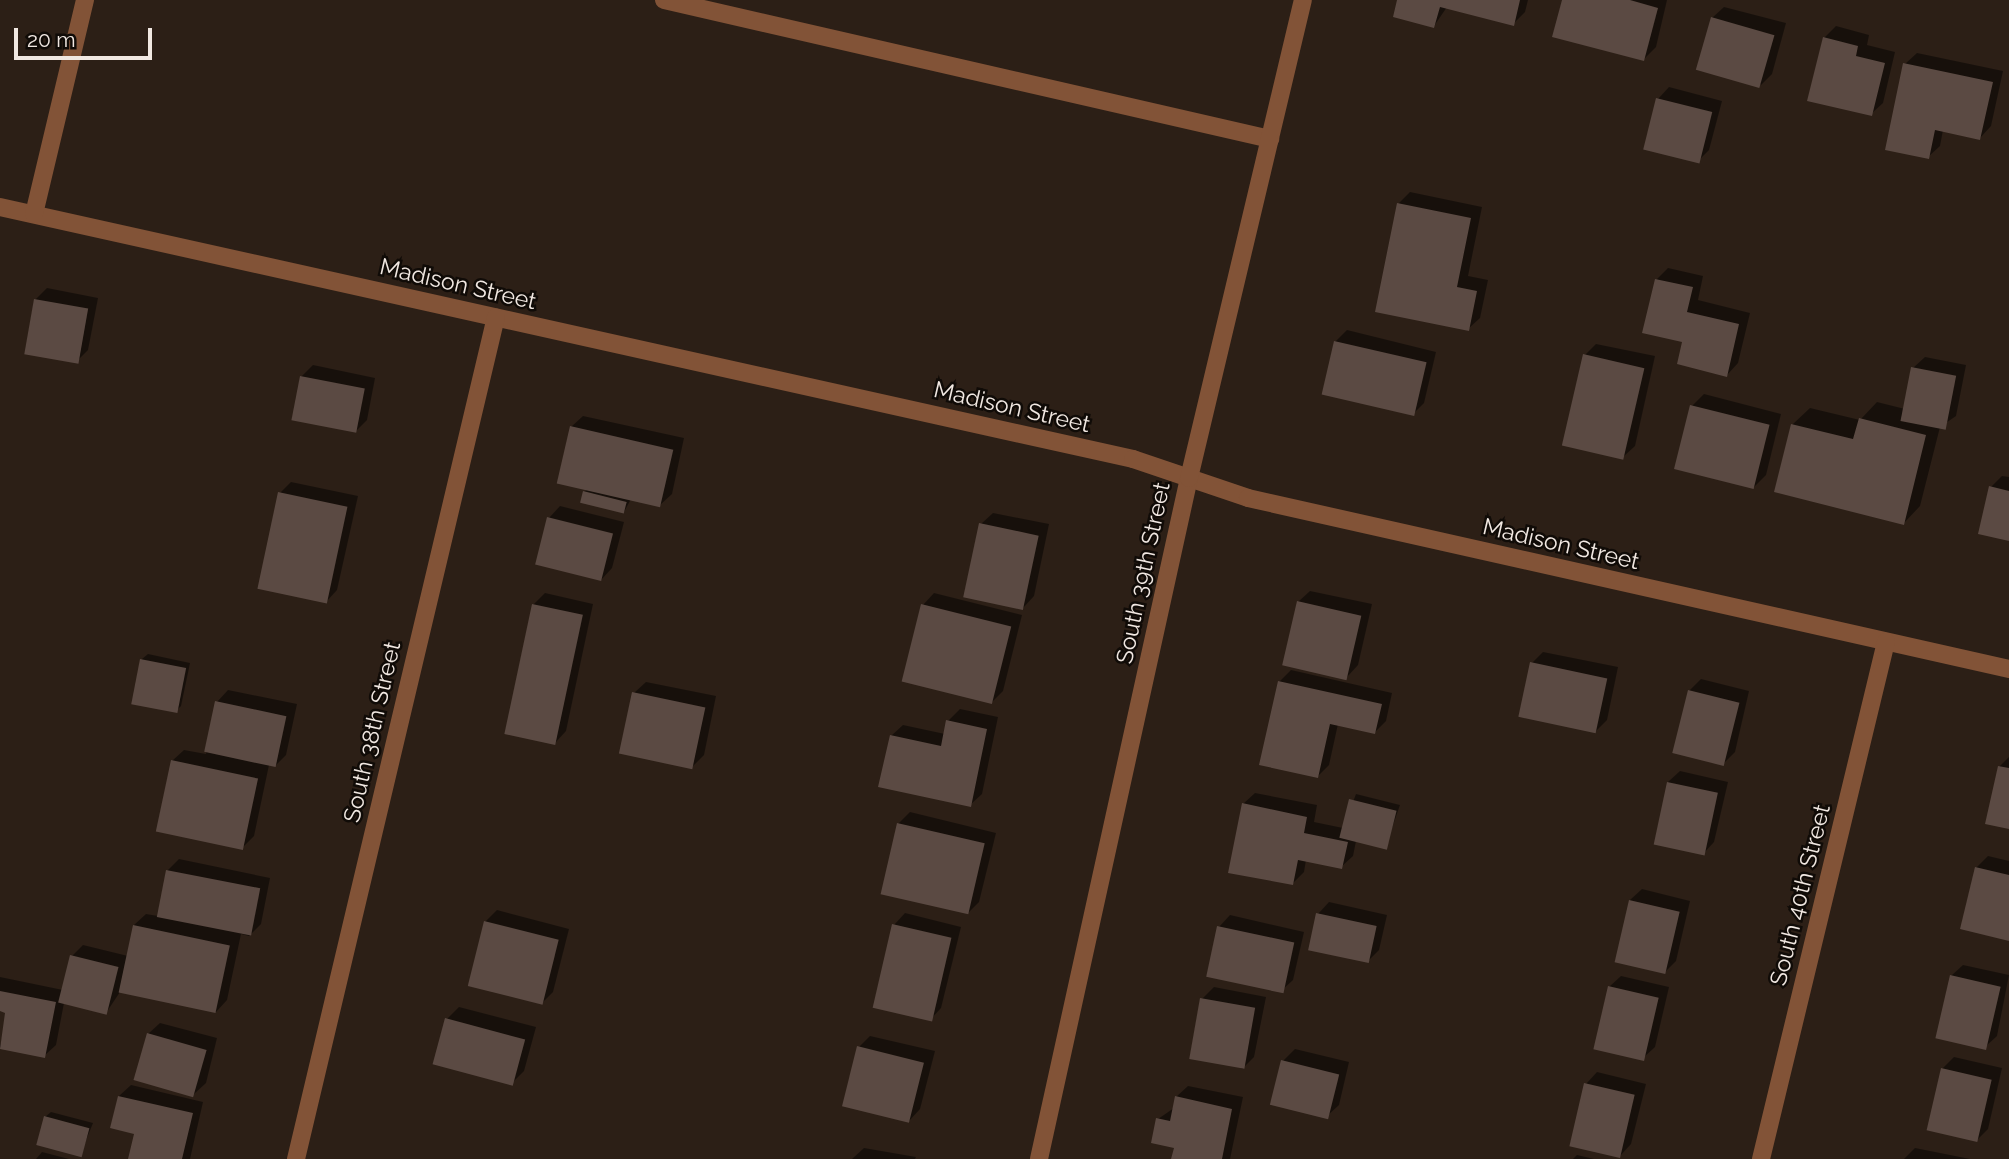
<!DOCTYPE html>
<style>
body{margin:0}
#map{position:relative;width:2009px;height:1159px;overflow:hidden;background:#2c1f16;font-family:Raleway,sans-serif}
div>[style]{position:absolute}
.shadow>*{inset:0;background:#0007}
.building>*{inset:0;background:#5b4a43;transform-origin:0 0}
.minor>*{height:18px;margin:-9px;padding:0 9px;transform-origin:9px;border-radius:9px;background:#825337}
span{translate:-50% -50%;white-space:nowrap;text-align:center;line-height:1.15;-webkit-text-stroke:5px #100b07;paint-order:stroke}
.street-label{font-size:23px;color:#f1e8e2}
.scale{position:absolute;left:14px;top:28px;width:138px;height:32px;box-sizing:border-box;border:4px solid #f1e8e2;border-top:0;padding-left:9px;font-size:21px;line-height:24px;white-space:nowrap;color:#f1e8e2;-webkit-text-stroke:5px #100b07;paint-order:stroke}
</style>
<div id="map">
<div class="shadow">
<i style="clip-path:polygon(1399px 0,1528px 0,1525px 12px,1513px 24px,1447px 7px,1434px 26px)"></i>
<i style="clip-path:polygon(1564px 0,1667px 0,1656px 47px,1644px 59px)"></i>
<i style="clip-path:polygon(1724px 7px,1786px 23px,1772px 74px,1761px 85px,1712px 18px)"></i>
<i style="clip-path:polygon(1836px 26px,1869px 35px,1867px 45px,1895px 52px,1883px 103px,1871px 114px,1824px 38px)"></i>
<i style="clip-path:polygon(1917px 53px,2003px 71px,1991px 126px,1980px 138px,1943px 130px,1940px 146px,1928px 157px,1905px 64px)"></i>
<i style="clip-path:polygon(1669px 87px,1722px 101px,1709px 150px,1698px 161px,1658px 99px)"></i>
<i style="clip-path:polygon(1410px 192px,1482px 207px,1468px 276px,1488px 280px,1480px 318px,1468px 329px,1399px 203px)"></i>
<i style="clip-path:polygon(1668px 268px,1703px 276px,1698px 300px,1750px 313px,1738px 363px,1727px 375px,1684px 341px,1657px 279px)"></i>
<i style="clip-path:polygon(47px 288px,98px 298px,88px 350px,76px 362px,35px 300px)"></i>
<i style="clip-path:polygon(1347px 330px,1436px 352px,1424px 403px,1412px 415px,1335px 342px)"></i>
<i style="clip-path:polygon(1596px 344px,1655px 356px,1635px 446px,1623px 457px,1585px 355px)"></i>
<i style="clip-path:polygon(1925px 357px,1966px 365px,1956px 416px,1940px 427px,1920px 506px,1904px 523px,1776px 491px,1793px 424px,1810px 408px,1860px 420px,1877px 402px,1905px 409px,1913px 368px)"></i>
<i style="clip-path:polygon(313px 365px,375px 378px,367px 420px,355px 432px,301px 377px)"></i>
<i style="clip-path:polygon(1704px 394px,1781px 414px,1766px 475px,1754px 487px,1692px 406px)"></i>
<i style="clip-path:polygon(583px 416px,684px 438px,672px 494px,660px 505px,631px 499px,624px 512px,584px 492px,588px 489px,571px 427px)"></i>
<i style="clip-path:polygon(2002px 476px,2009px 477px,2009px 540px,1991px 487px)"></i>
<i style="clip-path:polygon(291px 482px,358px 496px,337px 590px,326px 602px,280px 493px)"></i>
<i style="clip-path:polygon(560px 506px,624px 522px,612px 568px,601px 580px,549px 518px)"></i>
<i style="clip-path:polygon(993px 513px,1049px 524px,1034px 596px,1023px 608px,981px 524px)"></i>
<i style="clip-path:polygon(1310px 591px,1372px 604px,1358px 665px,1347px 677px,1298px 602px)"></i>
<i style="clip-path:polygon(545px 593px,593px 604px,566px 731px,555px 743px,533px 605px)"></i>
<i style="clip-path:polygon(934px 593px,1022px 615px,1003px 691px,992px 702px,923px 605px)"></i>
<i style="clip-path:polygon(1543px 652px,1618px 667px,1607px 720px,1595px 732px,1532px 663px)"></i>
<i style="clip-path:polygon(148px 654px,190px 663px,181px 706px,175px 712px,133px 703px,142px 659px)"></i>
<i style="clip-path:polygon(1291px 670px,1392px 693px,1386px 721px,1374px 733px,1338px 724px,1329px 765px,1317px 777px,1279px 682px)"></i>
<i style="clip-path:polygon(1701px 679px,1749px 691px,1735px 752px,1724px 763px,1689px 691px)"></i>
<i style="clip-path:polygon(646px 682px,716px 696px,704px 755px,692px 767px,634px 693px)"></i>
<i style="clip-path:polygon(228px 690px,297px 704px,286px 755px,275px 766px,269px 765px,254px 836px,242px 848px,172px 761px,184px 750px,206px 754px,217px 702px)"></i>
<i style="clip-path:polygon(960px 709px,998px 717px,982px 794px,970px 805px,891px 736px,903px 725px,945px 734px,948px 721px)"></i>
<i style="clip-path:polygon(2009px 757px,2009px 827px,2000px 766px)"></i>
<i style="clip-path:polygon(1680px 771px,1728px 782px,1714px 842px,1703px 854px,1668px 782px)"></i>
<i style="clip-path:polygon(1255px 793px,1317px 805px,1314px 822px,1343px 828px,1356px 794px,1400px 805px,1385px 848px,1356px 841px,1353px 856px,1341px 867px,1306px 860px,1304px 872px,1292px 884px,1243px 804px)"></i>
<i style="clip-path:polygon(910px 812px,996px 833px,979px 902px,968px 913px,898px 824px)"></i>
<i style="clip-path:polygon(1988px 856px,2009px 861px,2009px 939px,1976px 868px)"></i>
<i style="clip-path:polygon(179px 859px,270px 878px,261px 924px,249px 936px,241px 934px,227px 1000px,216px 1012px,120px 992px,106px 1013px,64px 1003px,56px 1045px,44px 1056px,0 1047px,8px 1011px,0 1010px,0 977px,63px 990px,72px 956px,83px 945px,128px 956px,134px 925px,146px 914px,158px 916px,168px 870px)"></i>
<i style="clip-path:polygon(1642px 889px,1690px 901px,1676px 961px,1664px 973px,1630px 900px)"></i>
<i style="clip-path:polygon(1329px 902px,1387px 915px,1379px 950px,1368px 961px,1318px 914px)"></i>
<i style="clip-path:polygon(497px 910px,569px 929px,553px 992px,541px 1004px,485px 922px)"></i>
<i style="clip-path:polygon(905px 913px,961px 927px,941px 1008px,930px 1020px,894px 925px)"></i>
<i style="clip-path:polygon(1230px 915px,1304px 932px,1293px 980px,1281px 991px,1219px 927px)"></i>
<i style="clip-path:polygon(1963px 965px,2009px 975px,1997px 1036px,1985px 1047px,1951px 976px)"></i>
<i style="clip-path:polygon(1621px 976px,1669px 987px,1655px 1047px,1643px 1058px,1609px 987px)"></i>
<i style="clip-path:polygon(1214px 987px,1266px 997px,1254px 1057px,1242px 1069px,1202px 999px)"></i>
<i style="clip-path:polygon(459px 1007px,536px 1027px,524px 1071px,513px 1082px,447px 1019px)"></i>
<i style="clip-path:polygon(160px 1023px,217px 1038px,206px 1083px,194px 1094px,148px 1034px)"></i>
<i style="clip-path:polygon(870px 1036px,935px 1051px,920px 1109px,909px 1121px,859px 1047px)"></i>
<i style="clip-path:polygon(1295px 1049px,1349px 1062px,1339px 1105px,1327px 1116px,1283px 1061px)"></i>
<i style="clip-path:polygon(1954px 1057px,2002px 1068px,1988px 1129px,1977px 1140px,1942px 1069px)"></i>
<i style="clip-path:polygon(1597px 1072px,1646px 1084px,1631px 1144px,1620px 1156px,1586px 1084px)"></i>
<i style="clip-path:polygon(131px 1085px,203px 1102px,190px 1159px,130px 1159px,136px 1132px,119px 1096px)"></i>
<i style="clip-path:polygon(1188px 1086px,1243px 1097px,1230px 1159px,1173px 1159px,1176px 1146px,1158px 1119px,1174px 1108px,1176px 1097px)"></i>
<i style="clip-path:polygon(51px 1112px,93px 1123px,80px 1155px,45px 1117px)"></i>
<i style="clip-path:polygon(864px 1148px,916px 1157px,915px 1159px,852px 1159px)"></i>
<i style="clip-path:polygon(1915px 1148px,1970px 1159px,1904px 1159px)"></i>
<i style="clip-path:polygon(42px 1152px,69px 1159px,36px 1159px)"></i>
<i style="clip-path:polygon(1577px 1155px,1594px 1159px,1573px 1159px)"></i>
</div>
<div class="building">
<i style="clip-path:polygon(1397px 0,1520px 0,1514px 26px,1440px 7px,1434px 28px,1393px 17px)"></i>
<i style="clip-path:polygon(1562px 0,1630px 0,1658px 8px,1644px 61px,1552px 37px)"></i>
<i style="left:1711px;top:17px;width:66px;height:55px;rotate:16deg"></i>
<i style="clip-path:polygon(1823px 37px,1858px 46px,1856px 56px,1885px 63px,1872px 116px,1807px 101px)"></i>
<i style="clip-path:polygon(1903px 63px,1993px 82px,1980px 140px,1935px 130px,1929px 159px,1885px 150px)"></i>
<i style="left:1656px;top:98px;width:58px;height:53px;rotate:14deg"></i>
<i style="clip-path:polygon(1397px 203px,1471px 218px,1457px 287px,1477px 291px,1469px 331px,1375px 312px)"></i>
<i style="clip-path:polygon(1655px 279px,1693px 287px,1687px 312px,1739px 324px,1727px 377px,1677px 364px,1682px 342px,1642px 333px)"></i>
<i style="left:34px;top:299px;width:55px;height:56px;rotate:10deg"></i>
<i style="left:1334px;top:341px;width:95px;height:55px;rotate:13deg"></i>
<i style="left:1583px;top:354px;width:63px;height:94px;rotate:13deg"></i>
<i style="left:1911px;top:367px;width:46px;height:55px;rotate:11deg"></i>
<i style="left:300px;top:376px;width:66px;height:45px;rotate:11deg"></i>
<i style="left:1690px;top:405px;width:82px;height:66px;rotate:14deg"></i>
<i style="clip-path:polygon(1859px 418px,1926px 435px,1904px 525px,1774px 492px,1791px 424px,1853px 439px)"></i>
<i style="left:570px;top:426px;width:106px;height:59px;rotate:13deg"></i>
<i style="clip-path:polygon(1989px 486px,2009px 491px,2009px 541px,1978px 534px)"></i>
<i style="left:583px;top:491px;width:45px;height:12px;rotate:14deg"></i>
<i style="left:278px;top:492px;width:71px;height:99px;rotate:12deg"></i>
<i style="left:547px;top:517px;width:68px;height:49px;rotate:14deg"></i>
<i style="left:979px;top:523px;width:61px;height:76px;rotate:12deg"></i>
<i style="left:1297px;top:601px;width:66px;height:66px;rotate:13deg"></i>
<i style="left:532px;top:604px;width:52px;height:133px;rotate:12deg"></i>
<i style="left:921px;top:604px;width:93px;height:80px;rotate:14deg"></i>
<i style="left:140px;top:659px;width:47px;height:46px;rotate:11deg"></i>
<i style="left:1530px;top:662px;width:79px;height:56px;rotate:12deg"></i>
<i style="clip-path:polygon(1278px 681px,1382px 704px,1375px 734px,1330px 724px,1318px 778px,1259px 765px)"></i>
<i style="left:1688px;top:690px;width:53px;height:65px;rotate:14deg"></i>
<i style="left:632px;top:692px;width:75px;height:63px;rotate:12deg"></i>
<i style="left:215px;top:701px;width:73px;height:52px;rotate:12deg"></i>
<i style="clip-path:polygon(946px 720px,987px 729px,971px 807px,878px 787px,890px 735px,941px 746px)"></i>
<i style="left:171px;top:760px;width:89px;height:73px;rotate:12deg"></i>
<i style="clip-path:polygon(1998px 766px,2009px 768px,2009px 829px,1985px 824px)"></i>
<i style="left:1667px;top:782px;width:52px;height:64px;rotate:12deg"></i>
<i style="left:1349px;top:799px;width:49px;height:40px;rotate:14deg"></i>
<i style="clip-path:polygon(1242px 803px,1307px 817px,1304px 833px,1348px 842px,1342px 869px,1298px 860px,1293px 885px,1228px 873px)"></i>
<i style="left:897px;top:823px;width:90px;height:73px;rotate:13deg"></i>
<i style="clip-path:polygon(1975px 867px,2009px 875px,2009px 941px,1960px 929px)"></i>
<i style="left:166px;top:870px;width:96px;height:48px;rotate:11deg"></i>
<i style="left:1629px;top:900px;width:52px;height:64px;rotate:13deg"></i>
<i style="left:1316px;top:913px;width:62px;height:38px;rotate:12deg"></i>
<i style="left:484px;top:921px;width:77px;height:67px;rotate:14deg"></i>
<i style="left:892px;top:924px;width:61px;height:86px;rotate:13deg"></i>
<i style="left:133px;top:925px;width:99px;height:69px;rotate:12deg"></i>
<i style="left:1217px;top:926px;width:79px;height:52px;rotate:12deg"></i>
<i style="left:70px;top:955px;width:50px;height:49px;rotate:14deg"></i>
<i style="left:1950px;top:975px;width:52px;height:65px;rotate:13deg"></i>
<i style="left:1608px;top:986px;width:52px;height:65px;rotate:13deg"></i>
<i style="clip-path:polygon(0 991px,56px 1002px,45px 1058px,0 1049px,5px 1013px,0 1011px)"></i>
<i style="left:1200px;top:998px;width:56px;height:62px;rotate:10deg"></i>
<i style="left:445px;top:1018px;width:83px;height:48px;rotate:15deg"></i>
<i style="left:147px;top:1033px;width:62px;height:49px;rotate:16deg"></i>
<i style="left:857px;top:1046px;width:69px;height:62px;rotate:14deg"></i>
<i style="left:1281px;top:1060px;width:60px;height:46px;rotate:14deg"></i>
<i style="left:1941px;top:1068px;width:52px;height:64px;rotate:13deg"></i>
<i style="left:1584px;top:1083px;width:52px;height:65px;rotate:13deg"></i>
<i style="clip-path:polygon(118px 1096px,193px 1113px,182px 1159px,128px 1159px,134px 1134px,110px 1128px)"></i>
<i style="clip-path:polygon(1175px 1096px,1232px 1109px,1222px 1159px,1171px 1159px,1174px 1148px,1151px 1143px,1156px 1118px,1170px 1121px)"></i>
<i style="left:44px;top:1116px;width:47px;height:30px;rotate:15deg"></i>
</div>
<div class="minor">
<i style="left:664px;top:0;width:622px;rotate:12.92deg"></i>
<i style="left:0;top:207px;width:1161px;rotate:12.54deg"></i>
<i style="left:1133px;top:459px;width:121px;rotate:18.7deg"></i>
<i style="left:1248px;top:498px;width:780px;rotate:12.66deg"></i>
<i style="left:34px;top:214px;width:220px;rotate:-76.6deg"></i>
<i style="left:296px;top:1159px;width:865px;rotate:-76.64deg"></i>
<i style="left:1039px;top:1159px;width:697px;rotate:-77.58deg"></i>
<i style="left:1189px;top:478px;width:491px;rotate:-76.6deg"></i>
<i style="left:1761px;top:1159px;width:532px;rotate:-76.41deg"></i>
</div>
<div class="street-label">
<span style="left:458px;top:284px;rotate:13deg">Madison Street</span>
<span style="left:1012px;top:407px;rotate:13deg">Madison Street</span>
<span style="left:1561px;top:544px;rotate:13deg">Madison Street</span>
<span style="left:1143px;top:573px;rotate:-78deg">South 39th Street</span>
<span style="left:372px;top:732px;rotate:-77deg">South 38th Street</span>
<span style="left:1800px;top:895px;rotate:-76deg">South 40th Street</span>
</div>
<div class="scale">20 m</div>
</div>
